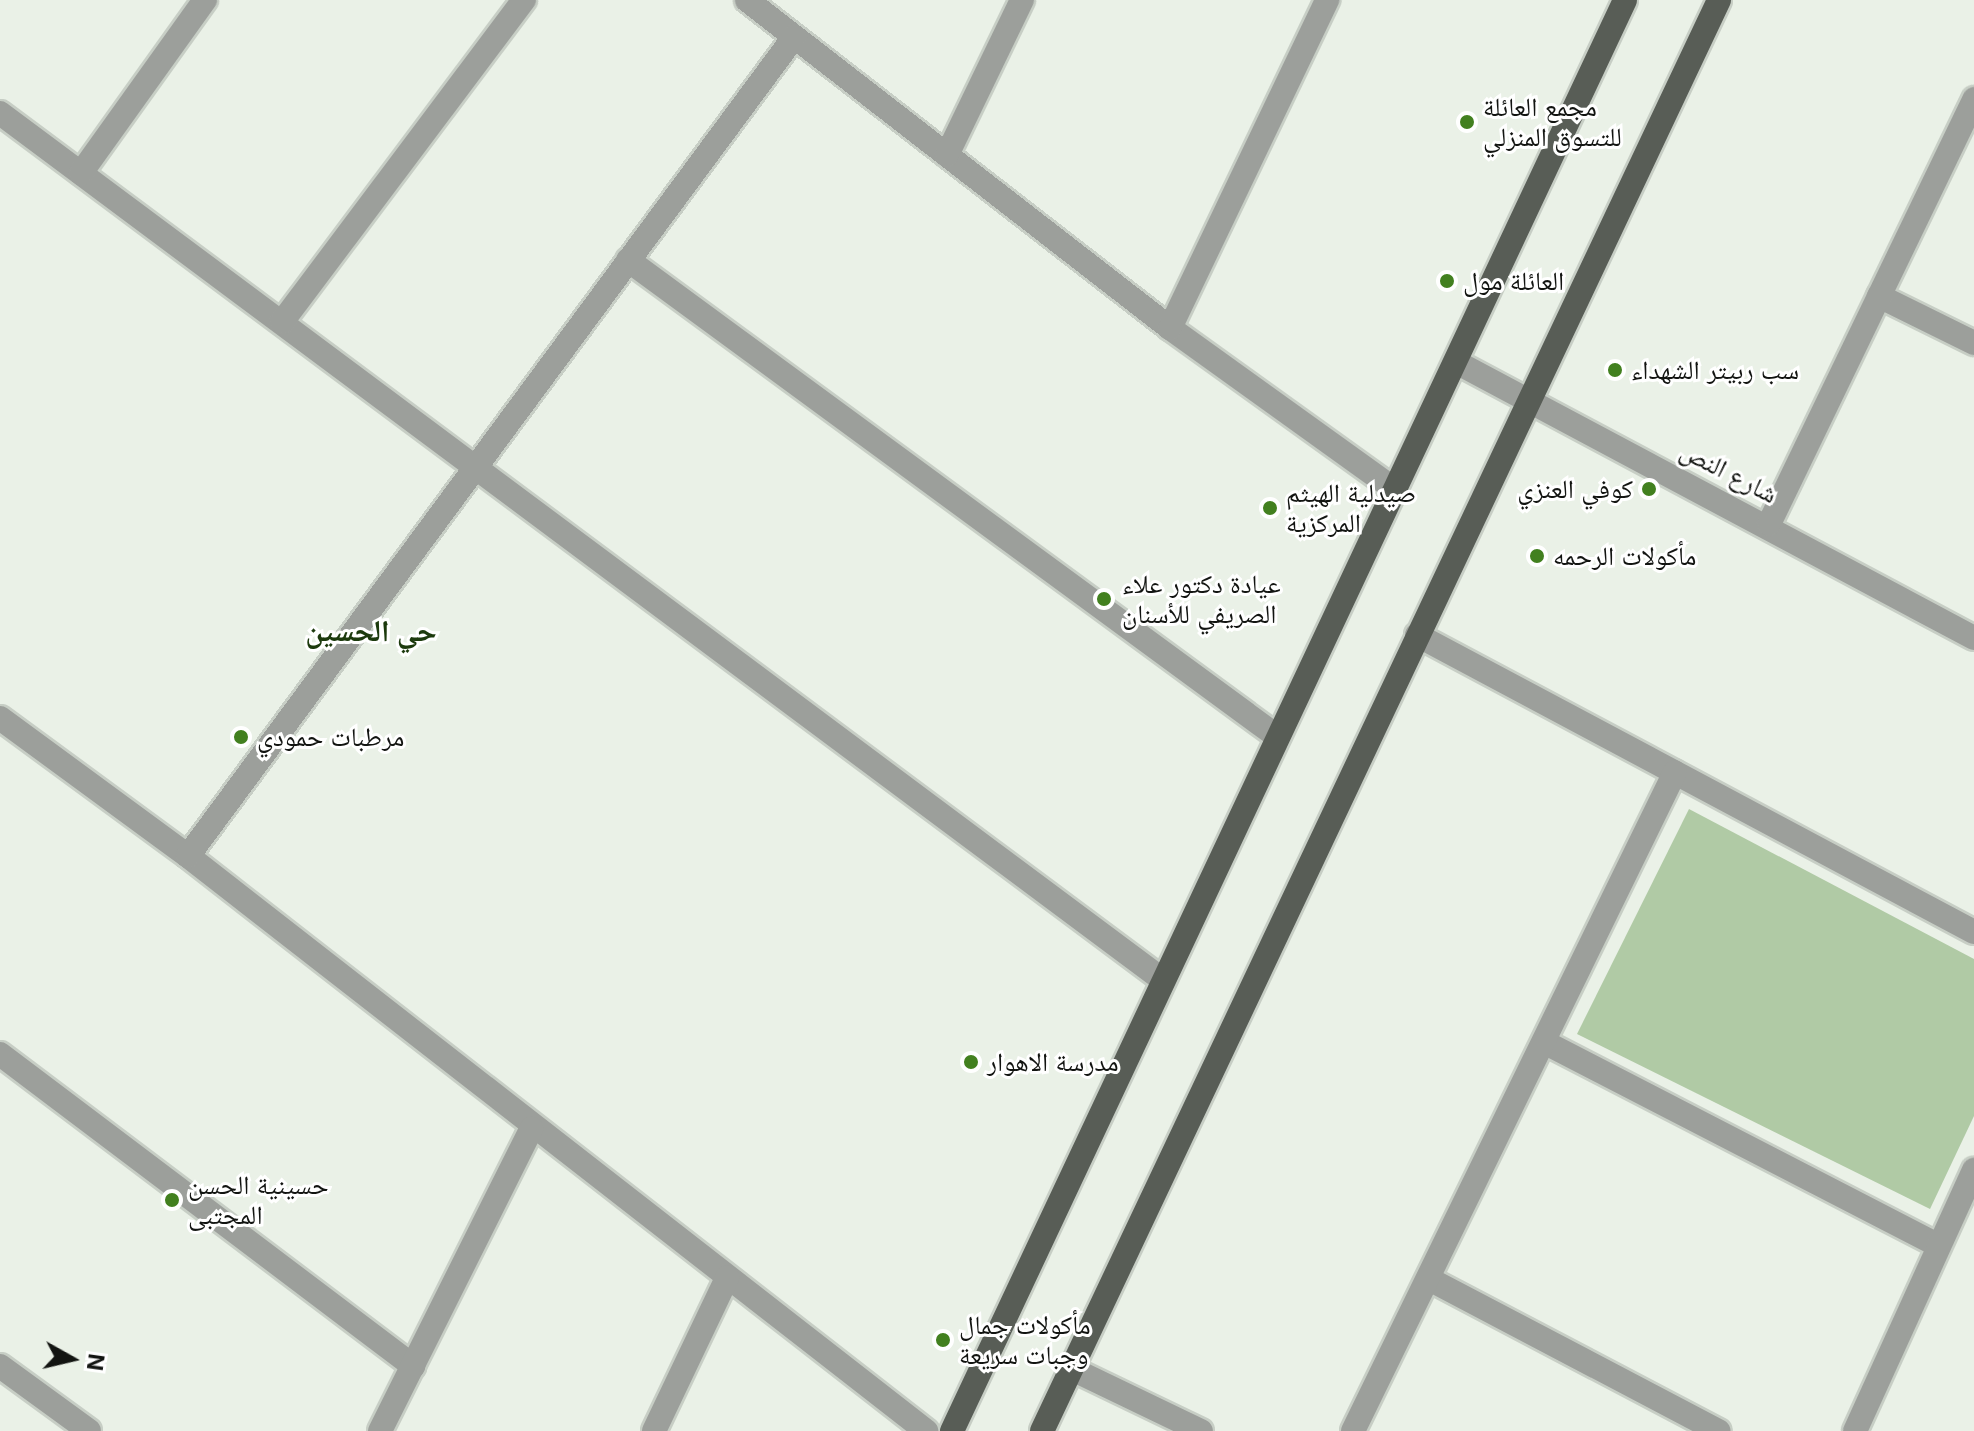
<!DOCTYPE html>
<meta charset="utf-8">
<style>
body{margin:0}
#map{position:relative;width:1974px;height:1431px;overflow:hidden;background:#eaf1e7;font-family:Inter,"Noto Naskh Arabic",sans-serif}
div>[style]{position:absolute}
.green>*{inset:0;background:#b0caa5}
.roads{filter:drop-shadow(2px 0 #c7cec5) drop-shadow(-2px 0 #c7cec5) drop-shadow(0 2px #c7cec5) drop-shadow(0 -2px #c7cec5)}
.minor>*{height:24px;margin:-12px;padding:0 12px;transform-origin:12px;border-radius:12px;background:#9c9f9b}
.major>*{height:24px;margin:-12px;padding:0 12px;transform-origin:12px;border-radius:12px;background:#585d56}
.dots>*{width:22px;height:22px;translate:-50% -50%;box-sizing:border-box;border:4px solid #fff;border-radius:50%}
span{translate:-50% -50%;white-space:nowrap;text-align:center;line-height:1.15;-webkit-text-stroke:6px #fff;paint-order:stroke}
.poi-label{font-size:26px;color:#121411}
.left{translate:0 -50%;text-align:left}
.right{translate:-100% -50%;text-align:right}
.street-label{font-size:26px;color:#121411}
.quarter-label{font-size:30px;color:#1c3a0d;font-weight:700}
.north{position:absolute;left:32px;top:1319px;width:80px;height:80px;-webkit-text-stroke:6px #fff;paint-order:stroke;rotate:98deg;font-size:22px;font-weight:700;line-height:32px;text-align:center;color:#121411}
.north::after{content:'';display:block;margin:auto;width:28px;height:36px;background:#121411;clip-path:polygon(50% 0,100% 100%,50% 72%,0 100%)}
</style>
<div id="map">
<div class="green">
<i style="clip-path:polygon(1689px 809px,1974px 959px,1974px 1116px,1930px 1209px,1577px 1034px)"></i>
</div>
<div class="roads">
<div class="minor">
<i style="left:747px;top:0;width:535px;rotate:37.79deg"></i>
<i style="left:1170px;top:328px;width:274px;rotate:35.7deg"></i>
<i style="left:0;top:113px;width:1447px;rotate:36.71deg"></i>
<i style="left:947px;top:155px;width:172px;rotate:-64.2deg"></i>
<i style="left:81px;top:173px;width:213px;rotate:-54.4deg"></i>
<i style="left:628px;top:260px;width:803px;rotate:36.28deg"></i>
<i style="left:1879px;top:296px;width:106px;rotate:26.3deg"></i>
<i style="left:282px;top:322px;width:403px;rotate:-53.1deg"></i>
<i style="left:1170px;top:328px;width:364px;rotate:-64.4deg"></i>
<i style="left:1456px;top:362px;width:587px;rotate:28.05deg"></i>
<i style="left:1769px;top:524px;width:472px;rotate:-64.2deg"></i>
<i style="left:1417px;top:635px;width:631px;rotate:28.07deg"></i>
<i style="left:0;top:718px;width:233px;rotate:36.3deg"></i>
<i style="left:188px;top:856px;width:936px;rotate:37.92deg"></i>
<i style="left:188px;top:856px;width:1019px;rotate:-53.5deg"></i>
<i style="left:1544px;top:1042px;width:443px;rotate:27.3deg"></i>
<i style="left:0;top:1054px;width:518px;rotate:37.07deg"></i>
<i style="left:1429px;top:1279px;width:327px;rotate:27.7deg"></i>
<i style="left:0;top:1366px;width:110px;rotate:36.1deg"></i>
<i style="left:1072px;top:1369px;width:143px;rotate:25.7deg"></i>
<i style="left:380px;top:1431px;width:338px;rotate:-63.4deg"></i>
<i style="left:654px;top:1431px;width:170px;rotate:-64.5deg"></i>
<i style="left:1353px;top:1431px;width:733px;rotate:-63.96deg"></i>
<i style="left:1855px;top:1431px;width:287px;rotate:-65.5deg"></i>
</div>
<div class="major">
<i style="left:952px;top:1431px;width:1581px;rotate:-64.81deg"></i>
<i style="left:1042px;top:1431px;width:1583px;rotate:-64.68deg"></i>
</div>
</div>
<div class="dots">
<i style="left:1467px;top:122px;background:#42801f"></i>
<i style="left:1447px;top:281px;background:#42801f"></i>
<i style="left:1615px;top:370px;background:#42801f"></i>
<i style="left:1649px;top:489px;background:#42801f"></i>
<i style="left:1270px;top:508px;background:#42801f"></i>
<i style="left:1537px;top:556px;background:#42801f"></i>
<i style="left:1104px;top:599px;background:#42801f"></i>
<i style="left:241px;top:737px;background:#42801f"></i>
<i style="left:971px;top:1062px;background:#42801f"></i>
<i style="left:172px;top:1200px;background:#42801f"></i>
<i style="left:943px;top:1340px;background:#42801f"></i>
</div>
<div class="poi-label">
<span class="left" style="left:1483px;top:122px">مجمع العائلة<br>للتسوق المنزلي</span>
<span class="left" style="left:1463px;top:281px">العائلة مول</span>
<span class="left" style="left:1631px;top:370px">سب ربيتر الشهداء</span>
<span class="right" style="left:1633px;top:489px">كوفي العنزي</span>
<span class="left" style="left:1286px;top:508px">صيدلية الهيثم<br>المركزية</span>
<span class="left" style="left:1553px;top:556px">مأكولات الرحمه</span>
<span class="left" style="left:1122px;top:599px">عيادة دكتور علاء<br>الصريفي للأسنان</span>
<span class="left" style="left:257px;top:737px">مرطبات حمودي</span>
<span class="left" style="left:987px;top:1062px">مدرسة الاهوار</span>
<span class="left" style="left:188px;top:1200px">حسينية الحسن<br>المجتبى</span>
<span class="left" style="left:959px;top:1340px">مأكولات جمال<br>وجبات سريعة</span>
</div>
<div class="street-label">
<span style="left:1729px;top:472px;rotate:27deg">شارع النص</span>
</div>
<div class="quarter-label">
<span style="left:371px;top:630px">حي الحسين</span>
</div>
<div class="north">N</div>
</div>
